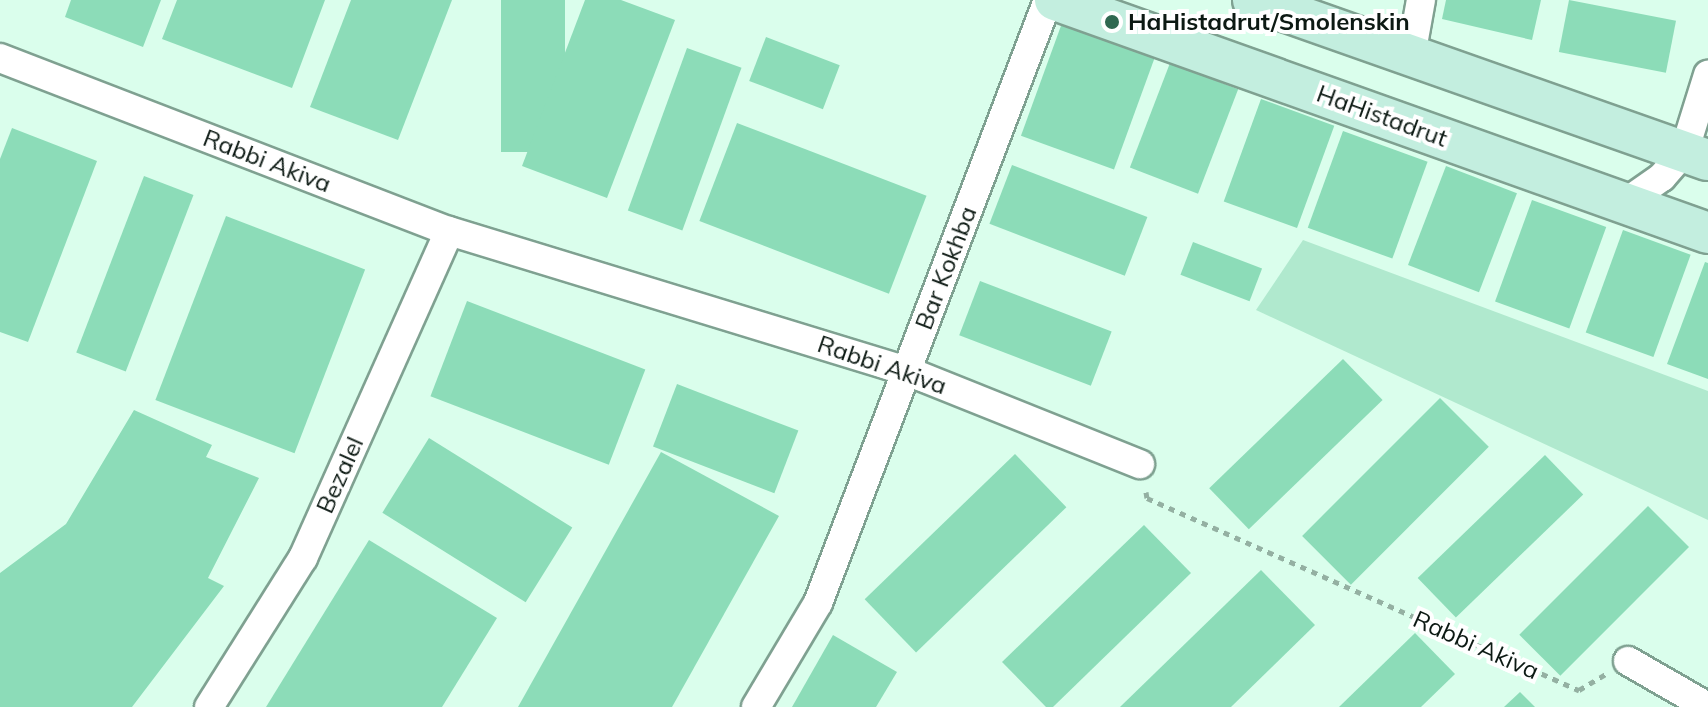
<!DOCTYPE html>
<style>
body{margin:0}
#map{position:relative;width:1708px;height:707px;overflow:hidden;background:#dafeec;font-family:Mulish,sans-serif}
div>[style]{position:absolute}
.green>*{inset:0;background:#b0e9ce}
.building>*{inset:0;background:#8cdcb8;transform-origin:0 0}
.path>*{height:5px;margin-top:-2.5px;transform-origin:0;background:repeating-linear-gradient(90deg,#94b0a2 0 6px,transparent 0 12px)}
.roads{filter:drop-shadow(2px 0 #7fa191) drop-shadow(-2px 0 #7fa191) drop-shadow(0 2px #7fa191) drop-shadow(0 -2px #7fa191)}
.street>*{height:28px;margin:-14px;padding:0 14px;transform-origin:14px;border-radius:14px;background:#fff}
.secondary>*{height:40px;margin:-20px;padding:0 20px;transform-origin:20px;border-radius:20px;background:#c3eedf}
.dots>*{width:22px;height:22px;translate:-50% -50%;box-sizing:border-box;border:4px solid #fff;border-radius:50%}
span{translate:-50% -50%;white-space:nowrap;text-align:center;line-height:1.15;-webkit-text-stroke:8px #fff;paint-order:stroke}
.poi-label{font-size:24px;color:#0c1913;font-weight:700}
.left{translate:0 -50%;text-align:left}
.street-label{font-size:24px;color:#0c1913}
</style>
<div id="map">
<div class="green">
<i style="clip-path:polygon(1303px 240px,1708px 391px,1708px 520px,1256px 310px)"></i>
</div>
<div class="building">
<i style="clip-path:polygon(71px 0,161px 0,143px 47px,65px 17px)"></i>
<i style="clip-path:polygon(177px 0,325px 0,292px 88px,162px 39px)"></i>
<i style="clip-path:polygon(351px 0,452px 0,398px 140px,310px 107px)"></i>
<i style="left:501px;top:0;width:64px;height:152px"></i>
<i style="clip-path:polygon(585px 0,621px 0,675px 20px,607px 198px,522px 166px)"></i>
<i style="clip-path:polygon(1446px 0,1541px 0,1532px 40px,1442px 19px)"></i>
<i style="left:1569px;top:0;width:109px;height:53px;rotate:11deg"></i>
<i style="left:1062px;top:23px;width:99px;height:120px;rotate:20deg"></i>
<i style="left:766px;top:37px;width:79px;height:47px;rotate:21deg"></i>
<i style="left:687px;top:48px;width:58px;height:173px;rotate:20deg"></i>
<i style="left:1170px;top:63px;width:73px;height:112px;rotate:21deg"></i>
<i style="left:1261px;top:99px;width:78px;height:109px;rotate:20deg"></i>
<i style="left:737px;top:123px;width:203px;height:105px;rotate:21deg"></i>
<i style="clip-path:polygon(12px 128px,97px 161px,28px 342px,0 332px,0 159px)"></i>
<i style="left:1343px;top:131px;width:90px;height:103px;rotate:20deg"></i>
<i style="left:1012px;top:165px;width:145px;height:63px;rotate:21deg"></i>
<i style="left:1446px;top:166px;width:76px;height:106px;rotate:21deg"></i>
<i style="left:144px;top:176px;width:53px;height:189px;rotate:21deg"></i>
<i style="left:1532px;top:200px;width:79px;height:108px;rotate:20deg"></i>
<i style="left:226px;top:216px;width:149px;height:197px;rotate:21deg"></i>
<i style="left:1623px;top:230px;width:72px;height:109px;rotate:20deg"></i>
<i style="left:1193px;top:242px;width:74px;height:35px;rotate:21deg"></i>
<i style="clip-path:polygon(1705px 262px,1708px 263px,1708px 379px,1667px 364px)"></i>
<i style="left:980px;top:281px;width:141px;height:58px;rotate:21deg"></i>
<i style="left:467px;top:301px;width:191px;height:102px;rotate:21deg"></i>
<i style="left:1343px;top:359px;width:57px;height:186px;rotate:46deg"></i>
<i style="left:677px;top:384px;width:130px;height:67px;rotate:21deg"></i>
<i style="left:1440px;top:398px;width:69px;height:195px;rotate:45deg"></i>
<i style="clip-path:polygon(134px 410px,212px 445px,206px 457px,259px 478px,208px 578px,224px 586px,132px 707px,0 707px,0 573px,66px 524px)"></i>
<i style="left:429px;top:438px;width:169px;height:88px;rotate:32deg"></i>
<i style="clip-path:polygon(661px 452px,779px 516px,672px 707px,518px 707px)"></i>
<i style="left:1015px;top:454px;width:74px;height:209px;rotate:46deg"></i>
<i style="left:1545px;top:455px;width:55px;height:177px;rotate:46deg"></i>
<i style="left:1648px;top:506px;width:58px;height:182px;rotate:45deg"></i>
<i style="clip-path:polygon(1144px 525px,1191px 573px,1053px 707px,1046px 707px,1002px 662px)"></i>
<i style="clip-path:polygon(369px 540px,497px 618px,442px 707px,266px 707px)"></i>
<i style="clip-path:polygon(1261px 570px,1315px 625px,1231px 707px,1120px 707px)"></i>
<i style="clip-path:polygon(1415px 633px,1455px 674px,1421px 707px,1339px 707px)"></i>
<i style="clip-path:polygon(833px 635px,897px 672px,876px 707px,792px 707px)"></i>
<i style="clip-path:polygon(1520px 692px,1535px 707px,1504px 707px)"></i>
</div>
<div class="path">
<i style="left:1146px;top:492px;width:6px;rotate:81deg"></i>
<i style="left:1147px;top:498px;width:473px;rotate:24deg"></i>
<i style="left:1579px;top:690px;width:31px;rotate:-31deg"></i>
</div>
<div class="roads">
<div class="street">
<i style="left:1411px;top:56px;width:57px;rotate:-79.9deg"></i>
<i style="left:0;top:58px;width:481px;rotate:21.1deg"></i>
<i style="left:449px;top:231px;width:479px;rotate:17deg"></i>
<i style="left:907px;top:371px;width:251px;rotate:21.8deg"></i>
<i style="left:1625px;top:203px;width:45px;rotate:-35.1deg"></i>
<i style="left:1662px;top:177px;width:33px;rotate:-49deg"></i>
<i style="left:1684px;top:152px;width:81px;rotate:-72.7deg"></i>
<i style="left:1628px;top:661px;width:92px;rotate:29.9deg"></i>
<i style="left:209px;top:707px;width:176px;rotate:-57.8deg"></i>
<i style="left:303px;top:558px;width:358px;rotate:-65.9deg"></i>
<i style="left:756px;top:707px;width:121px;rotate:-59.2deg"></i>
<i style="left:818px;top:603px;width:645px;rotate:-69.12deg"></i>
</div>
<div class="secondary">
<i style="left:1055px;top:0;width:693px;rotate:19.64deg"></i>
<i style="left:1253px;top:0;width:482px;rotate:19.4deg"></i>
</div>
</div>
<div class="dots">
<i style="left:1112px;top:22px;background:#2f6850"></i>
</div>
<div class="poi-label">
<span class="left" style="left:1128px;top:22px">HaHistadrut/Smolenskin</span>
</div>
<div class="street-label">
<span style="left:1382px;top:116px;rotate:20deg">HaHistadrut</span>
<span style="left:267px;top:161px;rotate:21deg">Rabbi Akiva</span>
<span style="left:946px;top:268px;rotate:-69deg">Bar Kokhba</span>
<span style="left:882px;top:365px;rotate:19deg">Rabbi Akiva</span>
<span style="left:340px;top:475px;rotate:-66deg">Bezalel</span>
<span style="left:1476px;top:645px;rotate:24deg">Rabbi Akiva</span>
</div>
</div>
